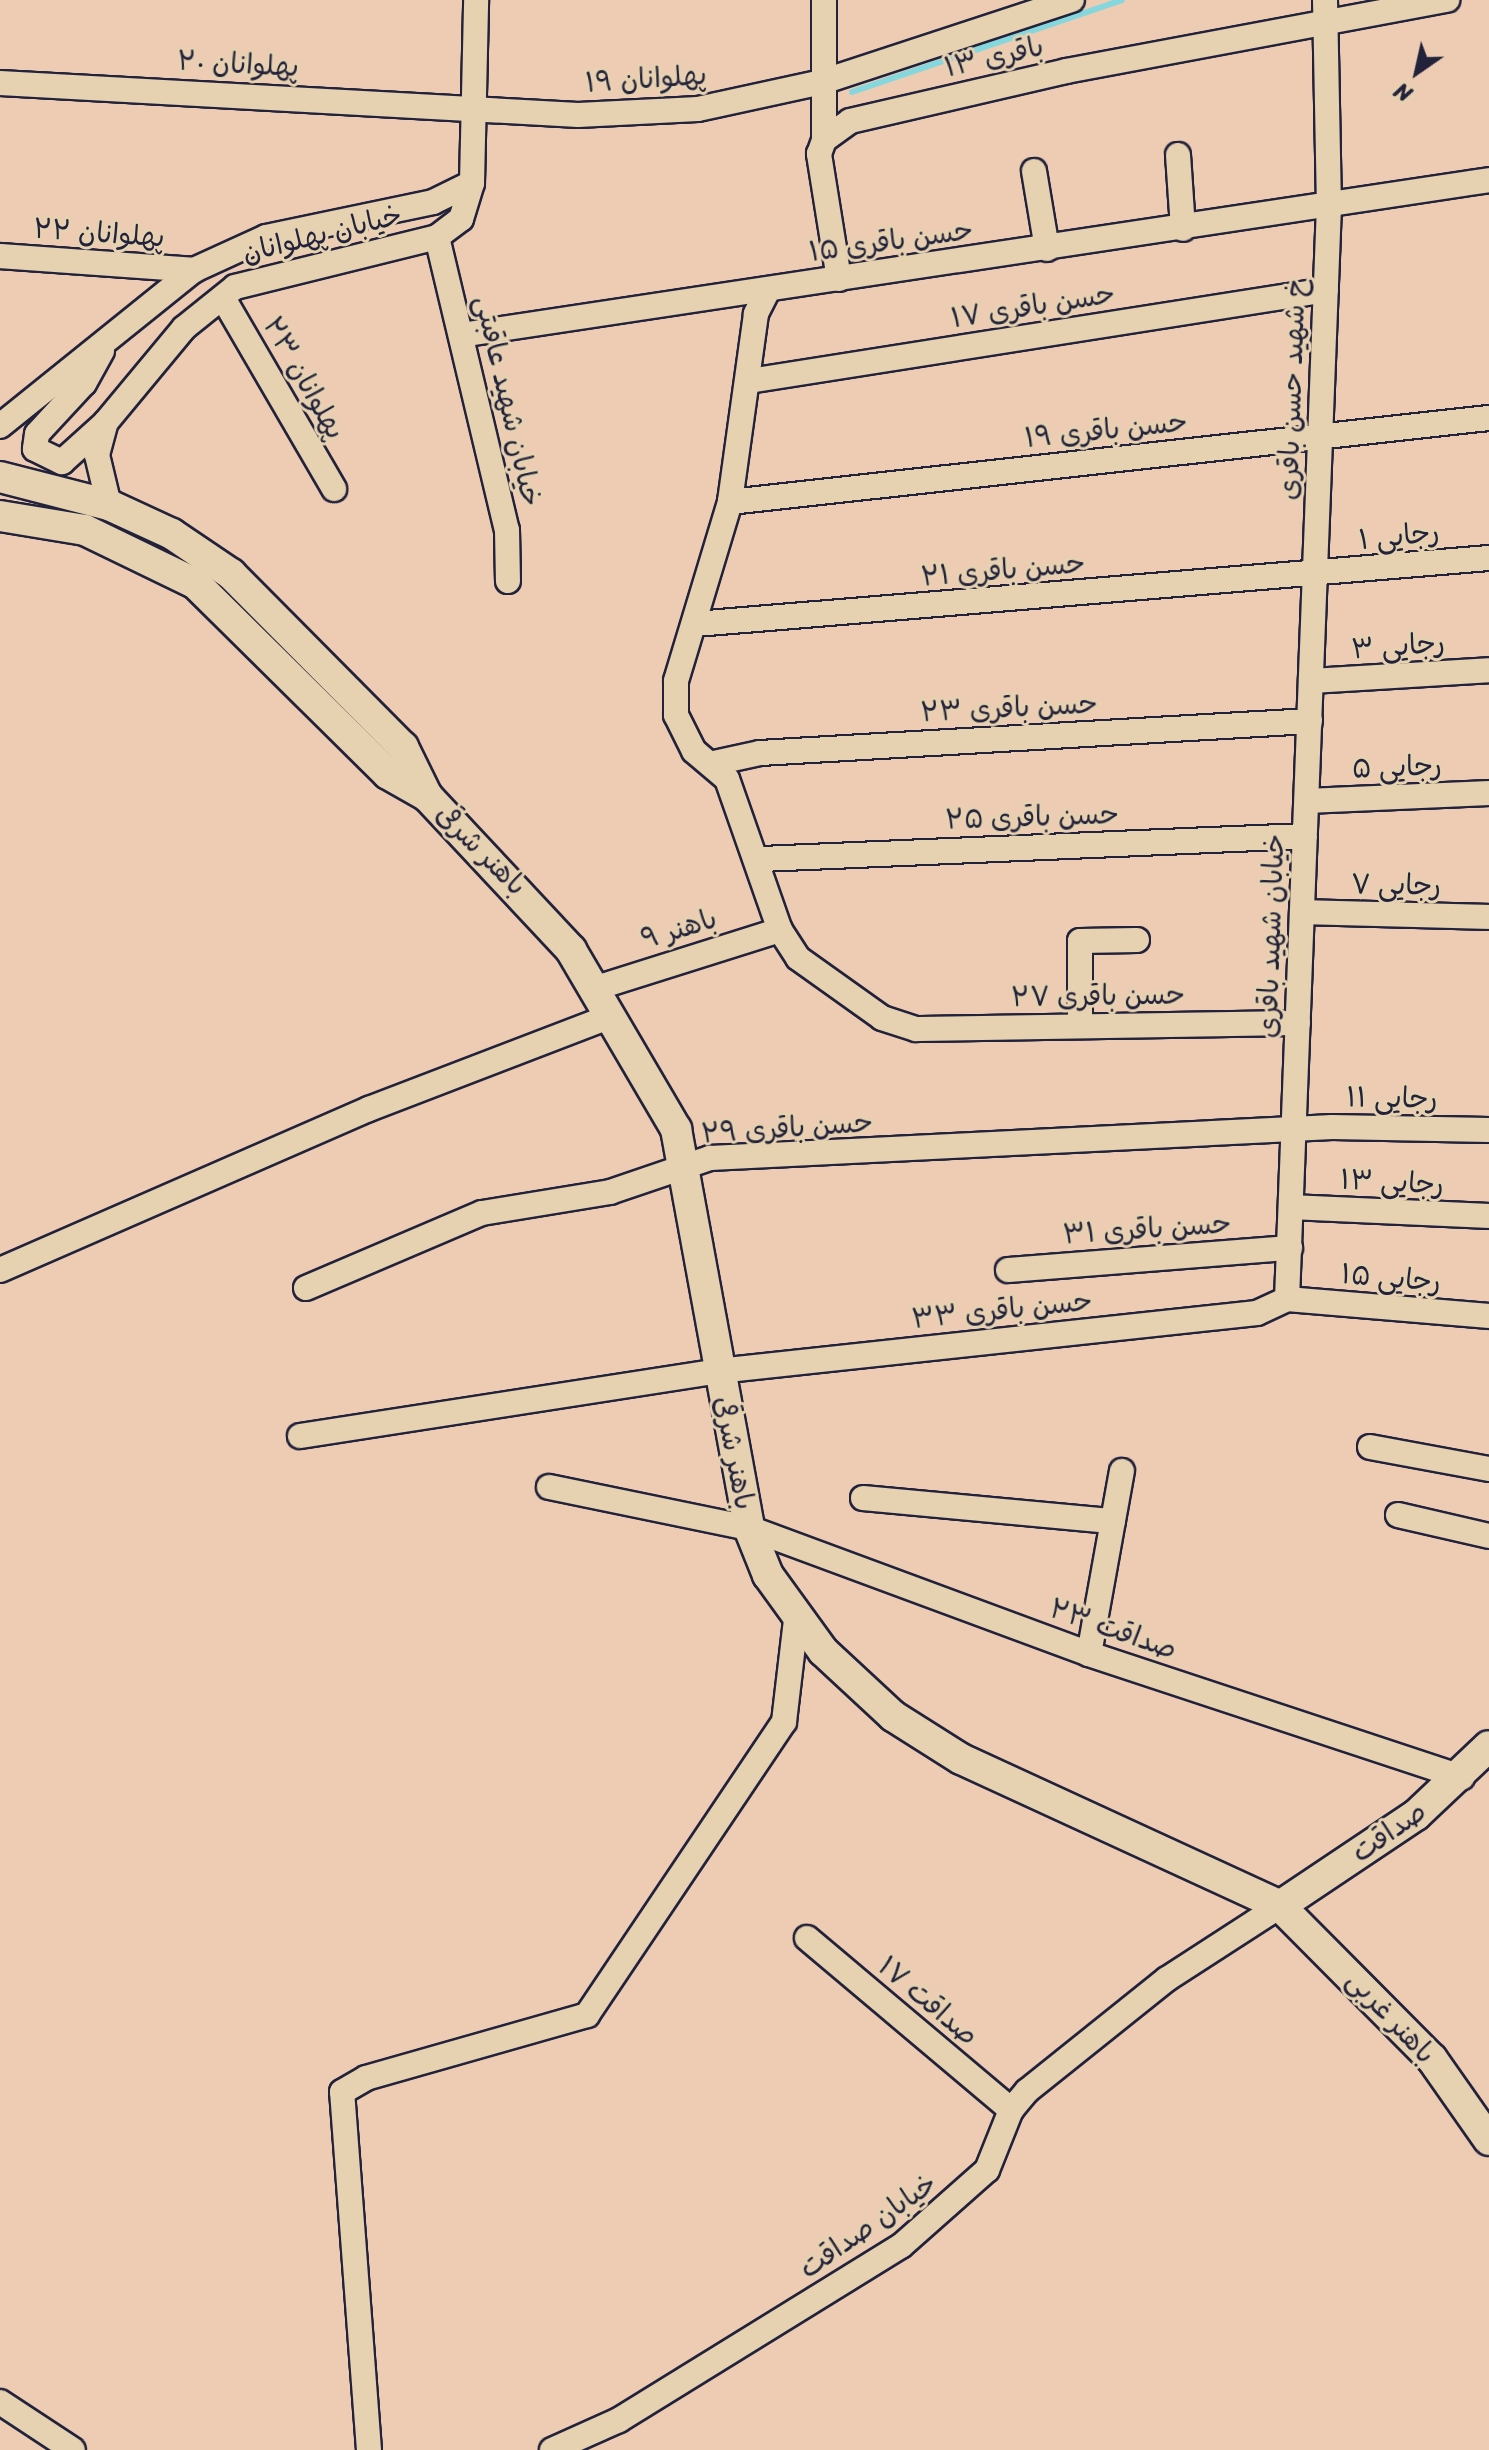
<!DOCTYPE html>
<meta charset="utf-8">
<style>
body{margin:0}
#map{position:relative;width:1489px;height:2450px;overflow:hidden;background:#edccb3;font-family:Sriracha,"Playpen Sans Arabic",sans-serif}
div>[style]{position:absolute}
.stream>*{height:6px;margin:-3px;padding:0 3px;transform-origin:3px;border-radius:3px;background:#86d7dd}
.roads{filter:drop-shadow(2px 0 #22223b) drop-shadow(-2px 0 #22223b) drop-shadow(0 2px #22223b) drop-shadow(0 -2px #22223b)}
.minor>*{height:24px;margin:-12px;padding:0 12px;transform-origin:12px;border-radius:12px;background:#e6d1b0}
.tertiary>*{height:30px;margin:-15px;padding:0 15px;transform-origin:15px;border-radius:15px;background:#e6d1b0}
span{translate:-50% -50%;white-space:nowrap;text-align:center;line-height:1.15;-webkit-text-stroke:6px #e6d1b0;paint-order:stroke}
.street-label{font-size:28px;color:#22223b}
.north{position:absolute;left:1377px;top:32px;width:80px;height:80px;-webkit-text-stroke:6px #e6d1b0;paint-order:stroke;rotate:214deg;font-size:22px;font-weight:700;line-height:32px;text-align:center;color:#22223b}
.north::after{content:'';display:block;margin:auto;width:28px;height:36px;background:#22223b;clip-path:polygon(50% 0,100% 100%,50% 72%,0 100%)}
</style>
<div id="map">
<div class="stream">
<i style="left:852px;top:92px;width:285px;rotate:-18.8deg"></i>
</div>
<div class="roads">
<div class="minor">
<i style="left:0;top:83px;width:579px;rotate:3.17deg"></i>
<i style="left:578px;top:115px;width:120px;rotate:-2.9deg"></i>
<i style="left:698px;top:109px;width:127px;rotate:-12.3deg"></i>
<i style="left:822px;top:82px;width:263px;rotate:-18.2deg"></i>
<i style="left:824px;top:140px;width:140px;rotate:-90deg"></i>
<i style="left:1178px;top:155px;width:74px;rotate:86.1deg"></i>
<i style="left:1034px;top:171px;width:79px;rotate:80.5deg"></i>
<i style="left:437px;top:237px;width:301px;rotate:76.6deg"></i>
<i style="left:507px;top:530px;width:51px;rotate:88.9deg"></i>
<i style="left:0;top:256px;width:195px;rotate:4.1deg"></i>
<i style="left:839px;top:279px;width:127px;rotate:-99.1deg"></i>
<i style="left:819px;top:154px;width:15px;rotate:-70deg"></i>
<i style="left:824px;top:140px;width:32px;rotate:-36deg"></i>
<i style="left:850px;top:121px;width:222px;rotate:-13deg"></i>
<i style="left:1066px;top:71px;width:388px;rotate:-10.6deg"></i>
<i style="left:768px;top:290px;width:27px;rotate:117deg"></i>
<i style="left:756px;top:314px;width:190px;rotate:97.9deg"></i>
<i style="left:730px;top:502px;width:187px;rotate:106.8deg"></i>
<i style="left:676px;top:681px;width:34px;rotate:90deg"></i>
<i style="left:676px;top:715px;width:40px;rotate:63.4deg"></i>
<i style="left:694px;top:751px;width:43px;rotate:40.3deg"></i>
<i style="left:727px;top:779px;width:160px;rotate:70.7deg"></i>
<i style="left:780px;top:930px;width:33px;rotate:57deg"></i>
<i style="left:798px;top:958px;width:103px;rotate:35.5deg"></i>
<i style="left:882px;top:1018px;width:36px;rotate:18deg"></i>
<i style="left:916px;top:1029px;width:382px;rotate:-0.9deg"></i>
<i style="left:223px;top:298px;width:221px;rotate:59.8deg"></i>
<i style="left:461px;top:335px;width:1040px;rotate:-8.57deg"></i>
<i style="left:102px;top:351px;width:37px;rotate:119deg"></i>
<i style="left:84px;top:383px;width:69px;rotate:132.7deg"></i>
<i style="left:37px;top:434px;width:15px;rotate:98deg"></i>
<i style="left:35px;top:449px;width:30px;rotate:26deg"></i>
<i style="left:62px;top:462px;width:58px;rotate:-42.2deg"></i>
<i style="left:749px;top:381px;width:584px;rotate:-8.96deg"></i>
<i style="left:0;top:426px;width:249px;rotate:-38.8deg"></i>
<i style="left:194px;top:270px;width:79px;rotate:-24.6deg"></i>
<i style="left:266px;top:237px;width:171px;rotate:-11.8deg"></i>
<i style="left:433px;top:202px;width:43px;rotate:-26deg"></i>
<i style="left:730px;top:502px;width:764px;rotate:-6.32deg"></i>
<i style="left:109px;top:505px;width:51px;rotate:-103.5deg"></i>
<i style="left:97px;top:455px;width:34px;rotate:-75deg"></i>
<i style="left:106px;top:422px;width:122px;rotate:-50.3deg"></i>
<i style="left:184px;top:328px;width:65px;rotate:-38.8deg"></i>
<i style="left:235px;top:287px;width:208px;rotate:-13.9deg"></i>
<i style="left:437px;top:237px;width:30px;rotate:-37deg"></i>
<i style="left:461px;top:219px;width:38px;rotate:-73deg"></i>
<i style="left:472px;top:183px;width:183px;rotate:-88.7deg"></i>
<i style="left:696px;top:624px;width:796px;rotate:-4.76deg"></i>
<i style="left:1311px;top:681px;width:178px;rotate:-3.5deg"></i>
<i style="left:714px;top:763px;width:47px;rotate:-12.3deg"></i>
<i style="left:760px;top:753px;width:551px;rotate:-3.33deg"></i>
<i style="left:1307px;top:801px;width:182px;rotate:-2.5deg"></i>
<i style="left:761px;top:859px;width:544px;rotate:-2.42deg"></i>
<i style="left:1302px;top:912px;width:187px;rotate:1.5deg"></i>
<i style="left:596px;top:988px;width:193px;rotate:-17.5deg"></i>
<i style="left:1080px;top:1026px;width:85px;rotate:-90deg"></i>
<i style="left:1080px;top:941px;width:57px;rotate:-1deg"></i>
<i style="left:1291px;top:1207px;width:198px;rotate:2.6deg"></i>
<i style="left:0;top:1270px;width:403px;rotate:-23.6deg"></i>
<i style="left:369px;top:1109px;width:259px;rotate:-21deg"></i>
<i style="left:1008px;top:1270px;width:283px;rotate:-4.5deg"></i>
<i style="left:306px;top:1288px;width:191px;rotate:-23.1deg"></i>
<i style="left:482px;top:1213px;width:130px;rotate:-9.3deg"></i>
<i style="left:610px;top:1192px;width:106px;rotate:-18.8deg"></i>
<i style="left:710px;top:1158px;width:623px;rotate:-2.85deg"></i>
<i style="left:1332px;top:1127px;width:157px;rotate:1.1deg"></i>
<i style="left:1287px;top:1299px;width:1092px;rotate:-87.8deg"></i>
<i style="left:1329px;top:208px;width:208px;rotate:-91.1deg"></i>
<i style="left:1287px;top:1299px;width:203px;rotate:4.8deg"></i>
<i style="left:300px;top:1436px;width:423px;rotate:-8.8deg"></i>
<i style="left:718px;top:1371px;width:542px;rotate:-6.14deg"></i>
<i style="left:1257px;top:1313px;width:33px;rotate:-25deg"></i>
<i style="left:1370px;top:1447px;width:121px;rotate:10.5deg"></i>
<i style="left:549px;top:1487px;width:204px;rotate:11.6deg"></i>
<i style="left:749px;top:1528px;width:363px;rotate:20.3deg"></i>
<i style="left:1089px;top:1654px;width:393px;rotate:18.3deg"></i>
<i style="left:863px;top:1498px;width:251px;rotate:5.3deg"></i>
<i style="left:1398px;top:1515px;width:93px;rotate:13deg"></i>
<i style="left:1089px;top:1654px;width:186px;rotate:-79.8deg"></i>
<i style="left:807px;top:1938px;width:267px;rotate:40.1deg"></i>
<i style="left:0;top:2402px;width:87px;rotate:33.3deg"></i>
<i style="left:369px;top:2450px;width:359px;rotate:-94.3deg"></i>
<i style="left:342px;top:2092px;width:28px;rotate:-30deg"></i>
<i style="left:366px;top:2078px;width:230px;rotate:-15.9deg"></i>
<i style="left:587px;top:2015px;width:353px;rotate:-56.1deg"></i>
<i style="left:784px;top:1722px;width:103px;rotate:-83.3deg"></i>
<i style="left:552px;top:2450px;width:73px;rotate:-24.1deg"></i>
<i style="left:619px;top:2420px;width:331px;rotate:-31.7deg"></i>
<i style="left:901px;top:2246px;width:115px;rotate:-41.5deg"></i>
<i style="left:987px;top:2170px;width:65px;rotate:-68.2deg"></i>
<i style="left:1011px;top:2110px;width:25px;rotate:-50deg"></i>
<i style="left:1027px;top:2091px;width:179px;rotate:-38.7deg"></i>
<i style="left:1167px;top:1979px;width:135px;rotate:-32.9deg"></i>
</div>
<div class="tertiary">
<i style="left:0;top:477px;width:113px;rotate:14.4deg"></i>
<i style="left:109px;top:505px;width:69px;rotate:24.7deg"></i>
<i style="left:172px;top:534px;width:71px;rotate:34.1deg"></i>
<i style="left:231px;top:574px;width:244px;rotate:45.2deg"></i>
<i style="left:403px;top:747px;width:55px;rotate:63.9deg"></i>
<i style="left:0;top:516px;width:86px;rotate:9.4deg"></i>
<i style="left:85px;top:530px;width:123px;rotate:25.9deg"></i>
<i style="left:196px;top:584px;width:270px;rotate:44.7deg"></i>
<i style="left:388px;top:774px;width:45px;rotate:29.4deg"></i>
<i style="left:427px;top:796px;width:211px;rotate:46.9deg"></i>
<i style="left:571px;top:950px;width:208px;rotate:59.6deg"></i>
<i style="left:676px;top:1129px;width:406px;rotate:79.6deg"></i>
<i style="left:749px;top:1528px;width:51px;rotate:68deg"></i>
<i style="left:768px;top:1575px;width:94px;rotate:54.1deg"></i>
<i style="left:823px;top:1651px;width:96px;rotate:42.9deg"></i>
<i style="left:893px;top:1716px;width:80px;rotate:32.3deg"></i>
<i style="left:961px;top:1759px;width:351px;rotate:24.7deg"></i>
<i style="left:1280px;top:1906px;width:216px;rotate:45.2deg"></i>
<i style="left:1432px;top:2059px;width:99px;rotate:54.9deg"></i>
<i style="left:1280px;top:1906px;width:164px;rotate:-33.8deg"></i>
<i style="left:1416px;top:1815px;width:100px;rotate:-43.4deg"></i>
</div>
</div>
<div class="street-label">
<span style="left:994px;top:57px;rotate:-13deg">باقری ۱۳</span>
<span style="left:238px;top:64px;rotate:3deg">پهلوانان ۲۰</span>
<span style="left:646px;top:79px;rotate:-4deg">پهلوانان ۱۹</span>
<span style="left:99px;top:233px;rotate:4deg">پهلوانان ۲۲</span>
<span style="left:322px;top:234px;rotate:-14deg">خیابان پهلوانان</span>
<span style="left:891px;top:241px;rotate:-8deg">حسن باقری ۱۵</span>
<span style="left:1033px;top:306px;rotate:-9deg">حسن باقری ۱۷</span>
<span style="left:304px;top:378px;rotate:60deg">پهلوانان ۲۳</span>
<span style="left:1292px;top:390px;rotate:-88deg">خ شهید حسن باقری</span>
<span style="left:508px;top:401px;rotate:77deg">خیابان شهید عاقبتی</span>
<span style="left:1106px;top:430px;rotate:-6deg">حسن باقری ۱۹</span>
<span style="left:1399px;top:536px;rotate:-6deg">رجایی ۱</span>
<span style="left:1003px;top:570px;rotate:-5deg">حسن باقری ۲۱</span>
<span style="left:1398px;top:646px;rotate:-4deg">رجایی ۳</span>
<span style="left:1009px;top:708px;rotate:-3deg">حسن باقری ۲۳</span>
<span style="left:1397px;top:767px;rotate:-2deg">رجایی ۵</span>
<span style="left:1032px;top:817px;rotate:-2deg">حسن باقری ۲۵</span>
<span style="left:481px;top:850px;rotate:45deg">باهنر شرقی</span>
<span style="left:1396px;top:885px;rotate:1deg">رجایی ۷</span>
<span style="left:679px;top:929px;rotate:-17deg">باهنر ۹</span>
<span style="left:1271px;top:936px;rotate:-88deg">خیابان شهید باقری</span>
<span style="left:1098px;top:996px;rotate:-1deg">حسن باقری ۲۷</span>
<span style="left:1392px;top:1098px;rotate:1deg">رجایی ۱۱</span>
<span style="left:787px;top:1128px;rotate:-4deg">حسن باقری ۲۹</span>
<span style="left:1392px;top:1182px;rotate:3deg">رجایی ۱۳</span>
<span style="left:1147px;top:1229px;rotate:-4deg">حسن باقری ۳۱</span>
<span style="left:1391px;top:1278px;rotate:5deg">رجایی ۱۵</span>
<span style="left:1002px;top:1310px;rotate:-6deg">حسن باقری ۳۳</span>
<span style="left:734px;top:1453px;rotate:79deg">باهنر شرقی</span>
<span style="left:1113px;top:1629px;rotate:19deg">صداقت ۲۳</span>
<span style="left:1389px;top:1832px;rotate:-35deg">صداقت</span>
<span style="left:928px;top:2001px;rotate:40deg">صداقت ۱۷</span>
<span style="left:1391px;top:2017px;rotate:47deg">باهنر غربی</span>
<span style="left:868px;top:2226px;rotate:-35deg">خیابان صداقت</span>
</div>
<div class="north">N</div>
</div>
